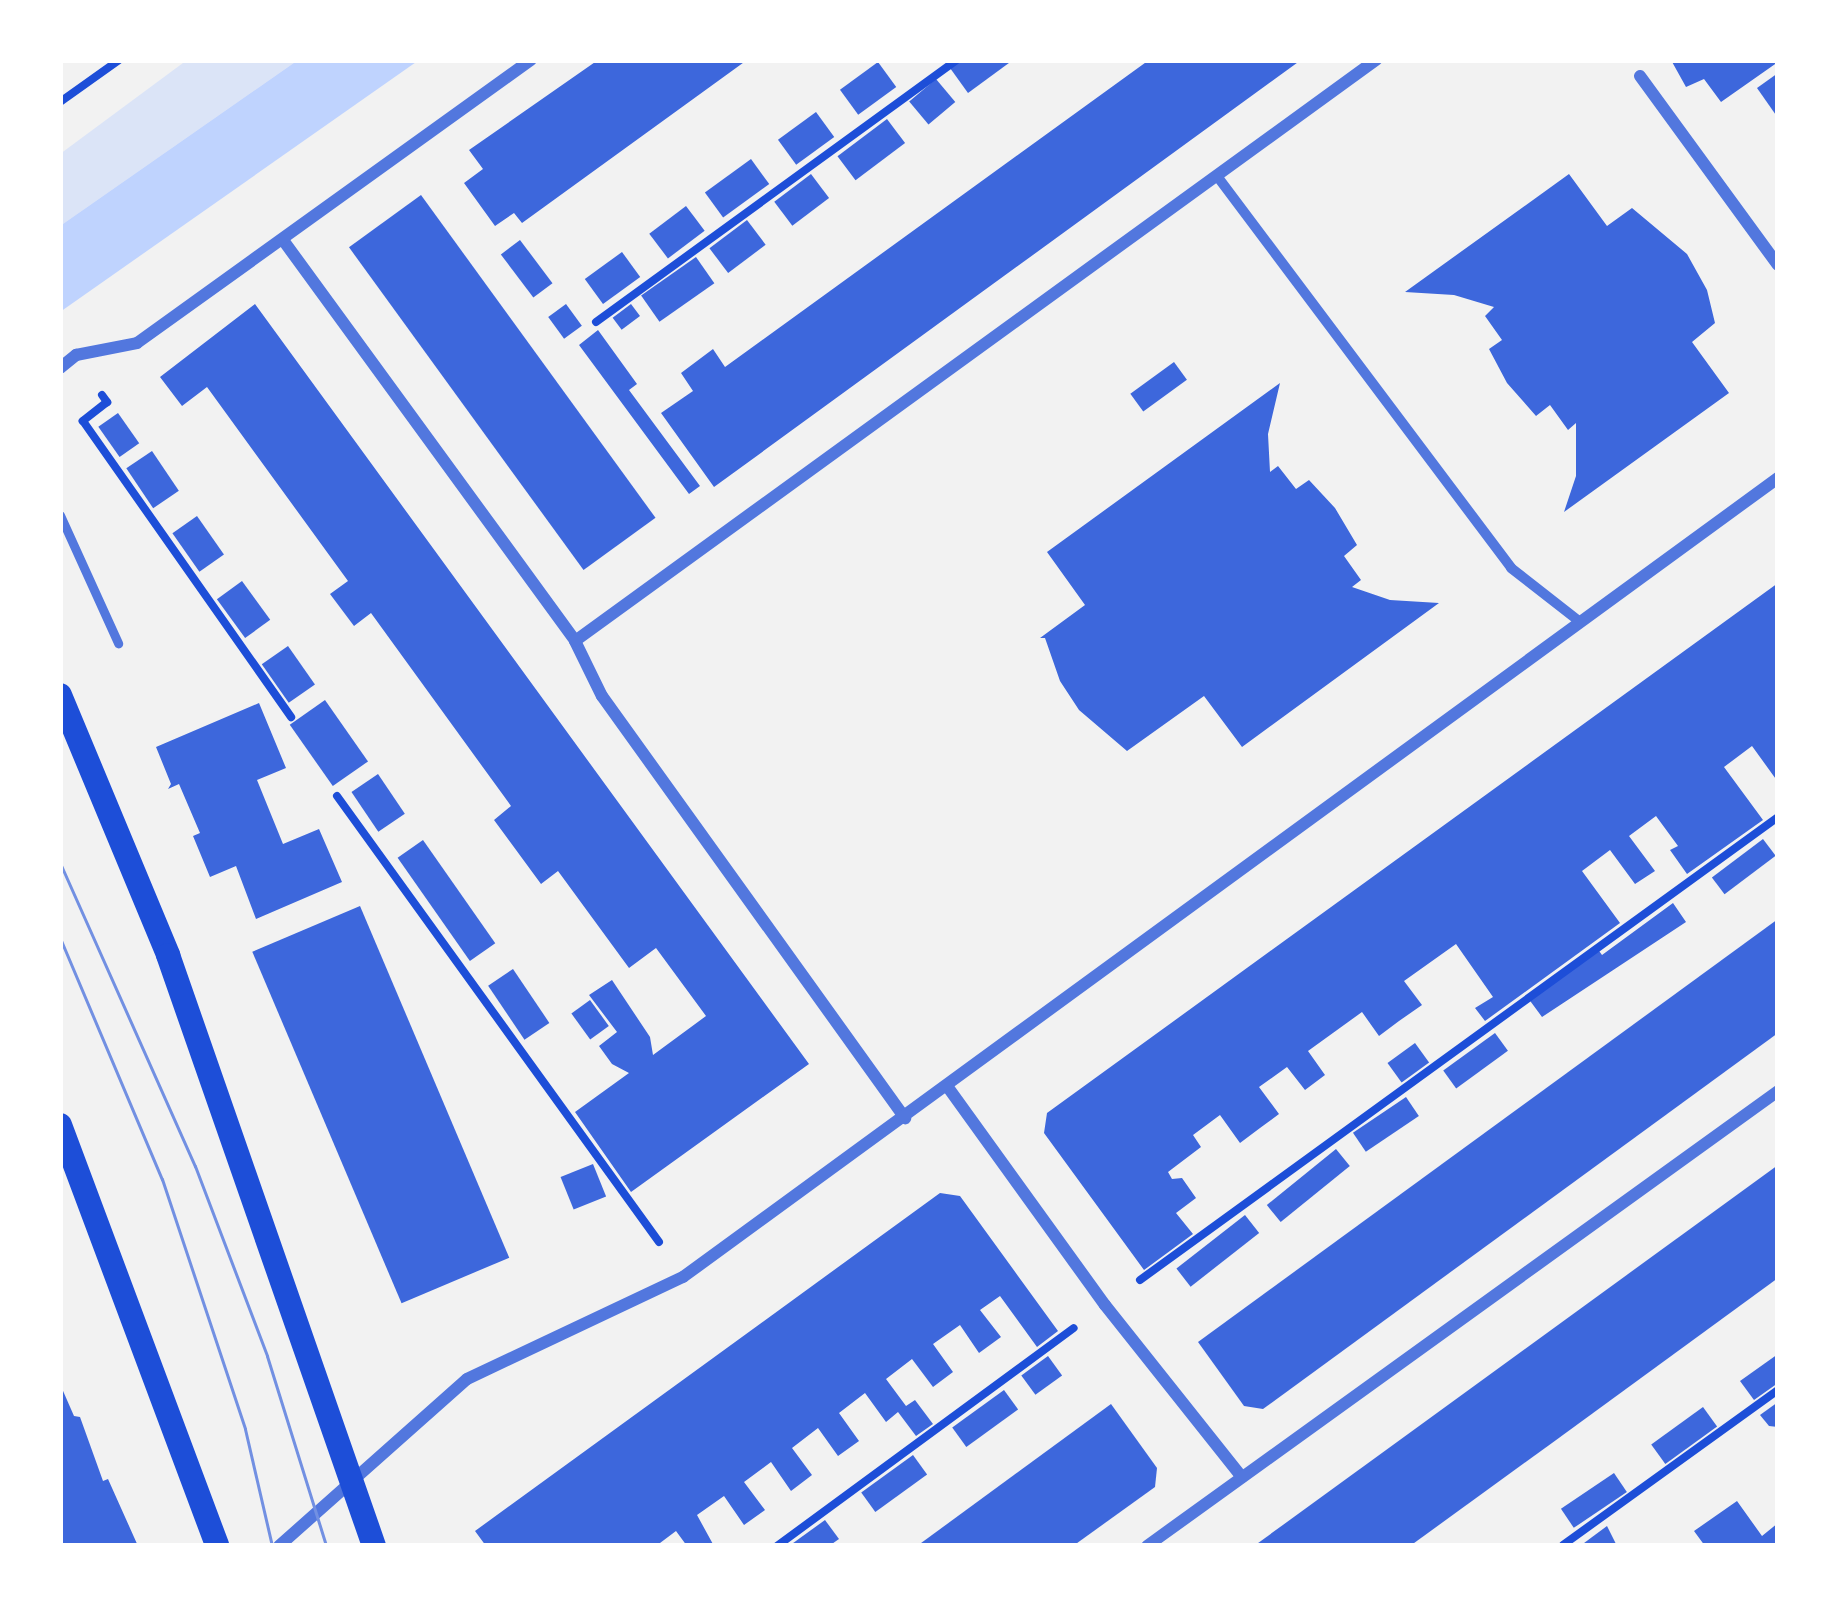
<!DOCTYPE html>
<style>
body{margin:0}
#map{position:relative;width:1838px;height:1606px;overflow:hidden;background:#f2f2f2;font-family:"Archivo Narrow",sans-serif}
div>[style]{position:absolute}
.green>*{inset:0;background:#dbe4f7}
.water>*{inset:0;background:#bfd3fe}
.building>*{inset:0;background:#3d67dc;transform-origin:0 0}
.path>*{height:8px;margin:-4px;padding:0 4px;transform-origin:4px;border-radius:4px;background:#1d4ed8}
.service>*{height:9px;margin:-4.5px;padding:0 4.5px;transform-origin:4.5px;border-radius:4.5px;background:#5277de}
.pedestrian>*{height:10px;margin:-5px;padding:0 5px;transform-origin:5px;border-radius:5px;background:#5277de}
.minor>*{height:12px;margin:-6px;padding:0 6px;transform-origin:6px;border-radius:6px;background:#5277de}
.secondary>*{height:24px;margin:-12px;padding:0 12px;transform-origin:12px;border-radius:12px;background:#1d4ed8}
.tram>*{height:3px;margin:-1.5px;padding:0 1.5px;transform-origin:1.5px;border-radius:1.5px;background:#7290e2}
span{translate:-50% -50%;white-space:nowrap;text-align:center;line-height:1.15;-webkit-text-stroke:9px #fff;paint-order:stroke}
.frame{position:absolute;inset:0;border:63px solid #fff;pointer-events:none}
</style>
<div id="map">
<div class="green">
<i style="clip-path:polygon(187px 60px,298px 60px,60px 226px,60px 154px)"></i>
</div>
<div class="water">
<i style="clip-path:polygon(298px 60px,419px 60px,60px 312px,60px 226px)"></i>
</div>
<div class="building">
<i style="clip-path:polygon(598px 60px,747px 60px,522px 223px,514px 213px,495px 226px,464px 183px,483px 169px,469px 150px)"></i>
<i style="clip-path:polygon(961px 60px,1013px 60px,968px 93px,950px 68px)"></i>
<i style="clip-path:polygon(1149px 60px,1301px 60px,714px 487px,661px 413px,693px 391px,681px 373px,713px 349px,725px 367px)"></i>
<i style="clip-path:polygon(1671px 60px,1778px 60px,1778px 62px,1721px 102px,1704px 79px,1686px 87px)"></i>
<i style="left:878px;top:62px;width:31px;height:47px;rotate:54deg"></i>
<i style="clip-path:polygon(1778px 73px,1778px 118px,1757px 88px)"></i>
<i style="left:936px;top:79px;width:30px;height:35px;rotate:50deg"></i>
<i style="left:816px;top:112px;width:31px;height:47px;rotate:54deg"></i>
<i style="left:887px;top:119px;width:30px;height:62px;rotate:53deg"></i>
<i style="left:751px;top:159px;width:31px;height:57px;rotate:54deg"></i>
<i style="left:811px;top:174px;width:30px;height:46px;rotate:53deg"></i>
<i style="clip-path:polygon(1569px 174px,1607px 226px,1632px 208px,1687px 254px,1707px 290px,1715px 323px,1692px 342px,1729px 393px,1564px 512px,1576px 476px,1576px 423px,1568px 430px,1550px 405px,1536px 416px,1507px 383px,1489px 349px,1502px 340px,1485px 316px,1494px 307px,1454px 295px,1405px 292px)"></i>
<i style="left:421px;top:195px;width:399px;height:89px;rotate:54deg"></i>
<i style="left:686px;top:206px;width:31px;height:46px;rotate:53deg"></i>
<i style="left:747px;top:220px;width:31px;height:47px;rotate:53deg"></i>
<i style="left:520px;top:240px;width:54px;height:24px;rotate:53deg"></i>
<i style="left:622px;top:252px;width:31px;height:46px;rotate:54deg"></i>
<i style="left:696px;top:257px;width:32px;height:67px;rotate:55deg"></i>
<i style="clip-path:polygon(255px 304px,809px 1064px,631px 1192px,575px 1112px,629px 1073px,612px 1064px,599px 1046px,617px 1032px,589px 995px,612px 980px,650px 1037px,653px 1055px,706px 1016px,656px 948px,629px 968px,558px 871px,541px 884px,494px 820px,511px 806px,371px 613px,354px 626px,330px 594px,348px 581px,207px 387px,182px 406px,160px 377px)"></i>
<i style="left:566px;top:304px;width:27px;height:22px;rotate:54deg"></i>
<i style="left:631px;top:304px;width:15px;height:23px;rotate:53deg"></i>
<i style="clip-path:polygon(598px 330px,637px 384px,629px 390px,700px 486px,689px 494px,579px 345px)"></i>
<i style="left:1174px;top:362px;width:22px;height:54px;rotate:54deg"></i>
<i style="clip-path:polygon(1280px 383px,1268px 434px,1270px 472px,1278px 466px,1296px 489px,1309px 480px,1335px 508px,1357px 545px,1344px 556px,1361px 580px,1352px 587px,1390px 600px,1439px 603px,1242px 747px,1204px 696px,1127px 751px,1079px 710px,1060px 681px,1045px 638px,1040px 638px,1085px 605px,1047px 552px)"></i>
<i style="left:118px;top:413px;width:37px;height:24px;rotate:55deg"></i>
<i style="left:152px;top:451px;width:48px;height:31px;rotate:56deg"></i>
<i style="left:197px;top:516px;width:47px;height:30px;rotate:55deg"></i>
<i style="left:242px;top:581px;width:48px;height:31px;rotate:54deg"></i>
<i style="clip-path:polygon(1778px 583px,1778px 782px,1752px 746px,1724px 767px,1763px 820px,1687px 874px,1670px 850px,1678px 846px,1656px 816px,1629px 836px,1655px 871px,1635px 884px,1610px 850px,1582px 871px,1620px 923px,1485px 1021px,1475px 1008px,1493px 997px,1456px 944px,1404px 981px,1422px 1005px,1399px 1021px,1379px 1036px,1362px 1012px,1308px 1051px,1325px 1075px,1305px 1090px,1287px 1067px,1259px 1087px,1279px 1114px,1260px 1128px,1240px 1143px,1220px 1115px,1193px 1135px,1201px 1147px,1168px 1172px,1172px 1179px,1182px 1178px,1196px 1198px,1176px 1213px,1193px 1234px,1144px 1270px,1044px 1133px,1047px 1113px)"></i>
<i style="left:288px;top:646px;width:47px;height:32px;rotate:55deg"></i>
<i style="left:325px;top:700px;width:75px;height:43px;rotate:55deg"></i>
<i style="clip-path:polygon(259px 703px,286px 768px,257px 780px,283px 844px,319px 829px,342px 882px,256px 919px,236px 866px,210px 877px,193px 836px,200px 833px,179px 784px,168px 789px,171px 784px,156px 747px)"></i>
<i style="left:378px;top:774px;width:48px;height:32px;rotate:56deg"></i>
<i style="left:1763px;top:839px;width:21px;height:64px;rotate:53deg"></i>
<i style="left:423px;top:840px;width:126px;height:31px;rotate:55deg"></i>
<i style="clip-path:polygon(1673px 903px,1686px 922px,1542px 1017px,1528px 998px,1597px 948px,1602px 955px)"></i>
<i style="left:360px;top:906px;width:382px;height:117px;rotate:67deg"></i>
<i style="clip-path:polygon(1778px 919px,1778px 1033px,1263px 1409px,1244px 1406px,1198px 1342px)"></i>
<i style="left:513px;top:969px;width:65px;height:30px;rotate:56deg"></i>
<i style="left:590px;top:1000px;width:32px;height:23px;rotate:54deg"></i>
<i style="left:1495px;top:1033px;width:22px;height:64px;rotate:54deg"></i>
<i style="left:1415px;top:1043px;width:24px;height:34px;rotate:54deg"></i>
<i style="left:1406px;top:1097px;width:23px;height:64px;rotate:56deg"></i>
<i style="left:1336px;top:1149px;width:22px;height:89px;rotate:51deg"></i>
<i style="left:593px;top:1164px;width:35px;height:35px;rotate:68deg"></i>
<i style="clip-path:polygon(1778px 1165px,1778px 1278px,1552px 1443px,1410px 1546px,1254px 1546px)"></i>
<i style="clip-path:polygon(940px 1193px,960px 1196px,1058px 1331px,1037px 1347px,1000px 1296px,980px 1310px,1001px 1337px,979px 1353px,960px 1325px,933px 1344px,953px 1372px,933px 1387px,912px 1359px,886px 1379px,906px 1406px,915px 1400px,933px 1424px,916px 1436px,898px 1412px,886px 1422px,865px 1393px,839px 1413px,859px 1441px,838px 1456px,818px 1428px,792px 1448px,812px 1475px,791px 1491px,771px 1462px,744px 1482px,765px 1510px,744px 1525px,724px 1496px,697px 1515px,714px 1546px,687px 1546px,676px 1531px,656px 1546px,486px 1546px,475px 1531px)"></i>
<i style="left:1245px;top:1215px;width:23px;height:87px;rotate:52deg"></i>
<i style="clip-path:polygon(1778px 1354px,1778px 1383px,1754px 1400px,1740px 1381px)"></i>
<i style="left:1048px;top:1356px;width:24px;height:33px;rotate:54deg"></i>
<i style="clip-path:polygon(60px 1384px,74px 1416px,80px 1417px,103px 1481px,108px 1479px,138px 1546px,60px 1546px)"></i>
<i style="left:1004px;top:1390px;width:24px;height:64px;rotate:54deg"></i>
<i style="clip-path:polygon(1778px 1402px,1778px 1427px,1769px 1426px,1760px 1415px)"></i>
<i style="clip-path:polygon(1111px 1404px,1157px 1468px,1155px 1487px,1073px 1546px,917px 1546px)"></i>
<i style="left:1703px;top:1407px;width:24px;height:64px;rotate:54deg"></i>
<i style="left:913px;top:1455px;width:24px;height:64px;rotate:54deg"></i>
<i style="left:1614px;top:1473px;width:23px;height:64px;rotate:56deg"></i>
<i style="clip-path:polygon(1737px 1501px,1762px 1536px,1778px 1523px,1778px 1546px,1705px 1546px,1694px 1531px)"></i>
<i style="clip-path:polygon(825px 1520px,839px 1539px,829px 1546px,789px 1546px)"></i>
<i style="clip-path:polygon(1607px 1526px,1617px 1546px,1580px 1546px)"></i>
</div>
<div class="path">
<i style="left:60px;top:102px;width:72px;rotate:-35.4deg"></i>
<i style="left:596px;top:322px;width:445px;rotate:-36deg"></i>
<i style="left:102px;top:395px;width:9px;rotate:54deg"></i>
<i style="left:107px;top:402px;width:31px;rotate:142deg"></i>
<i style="left:83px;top:421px;width:362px;rotate:54.9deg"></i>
<i style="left:337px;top:796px;width:550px;rotate:54.17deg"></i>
<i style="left:1140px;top:1280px;width:788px;rotate:-35.97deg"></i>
<i style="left:1563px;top:1545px;width:265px;rotate:-35.8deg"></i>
<i style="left:777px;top:1546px;width:368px;rotate:-36.3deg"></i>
</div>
<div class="service">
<i style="left:60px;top:515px;width:141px;rotate:65.6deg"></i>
</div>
<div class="pedestrian">
<i style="left:1217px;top:176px;width:490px;rotate:53.1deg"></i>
<i style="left:1511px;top:568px;width:88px;rotate:38deg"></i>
</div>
<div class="minor">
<i style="left:1640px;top:76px;width:234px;rotate:53.9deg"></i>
<i style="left:283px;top:240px;width:496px;rotate:53.9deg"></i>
<i style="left:575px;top:641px;width:61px;rotate:63.9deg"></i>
<i style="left:602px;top:696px;width:520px;rotate:54.32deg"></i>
<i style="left:60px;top:368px;width:21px;rotate:-39deg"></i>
<i style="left:76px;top:355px;width:62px;rotate:-11.1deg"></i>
<i style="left:137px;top:343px;width:485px;rotate:-35.7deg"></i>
<i style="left:575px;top:641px;width:990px;rotate:-35.96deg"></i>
<i style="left:947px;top:1086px;width:270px;rotate:54.2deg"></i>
<i style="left:1105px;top:1305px;width:220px;rotate:51.5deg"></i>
<i style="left:279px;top:1546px;width:251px;rotate:-41.6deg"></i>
<i style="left:467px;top:1379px;width:239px;rotate:-25.3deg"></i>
<i style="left:683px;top:1277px;width:1356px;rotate:-36.12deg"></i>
<i style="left:1147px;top:1546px;width:778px;rotate:-35.79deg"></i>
</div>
<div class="secondary">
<i style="left:60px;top:695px;width:282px;rotate:67.4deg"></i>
<i style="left:168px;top:955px;width:626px;rotate:70.78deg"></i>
<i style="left:60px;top:1125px;width:449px;rotate:69.5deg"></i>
</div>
<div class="tram">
<i style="left:60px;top:863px;width:332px;rotate:66deg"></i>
<i style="left:195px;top:1166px;width:203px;rotate:69.2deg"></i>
<i style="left:267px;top:1356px;width:199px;rotate:72.7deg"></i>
<i style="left:60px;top:938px;width:262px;rotate:67.1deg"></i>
<i style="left:162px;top:1179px;width:263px;rotate:71.6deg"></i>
<i style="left:245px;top:1429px;width:120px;rotate:77deg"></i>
</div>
<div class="frame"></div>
</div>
